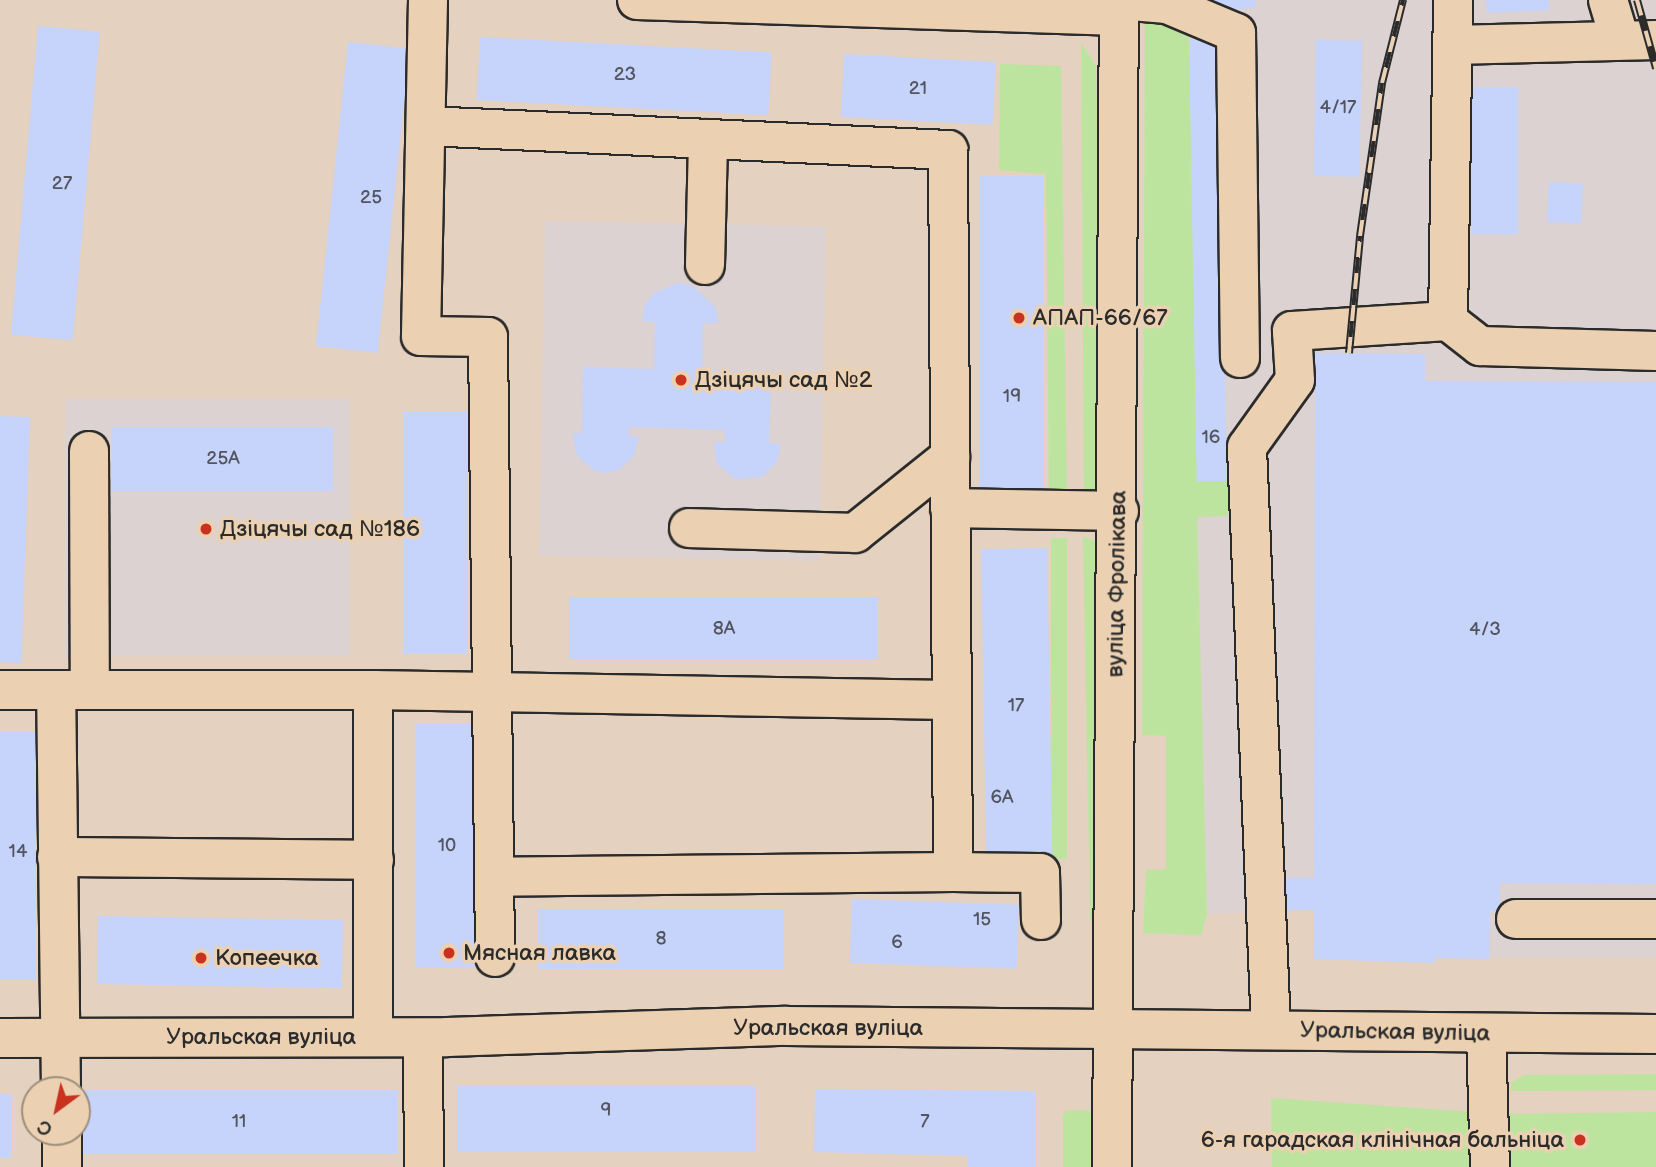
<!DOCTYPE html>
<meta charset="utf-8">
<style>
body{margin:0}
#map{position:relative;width:1656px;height:1167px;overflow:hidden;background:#e4d1c0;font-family:"Balsamiq Sans",sans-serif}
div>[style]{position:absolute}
.built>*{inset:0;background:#dbd2d1;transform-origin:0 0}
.green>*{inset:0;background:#bde49f;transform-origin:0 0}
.building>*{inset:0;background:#c6d3fa;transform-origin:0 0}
.roads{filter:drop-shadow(2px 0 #2b2b2b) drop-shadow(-2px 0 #2b2b2b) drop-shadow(0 2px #2b2b2b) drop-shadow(0 -2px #2b2b2b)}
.minor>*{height:38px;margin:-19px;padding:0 19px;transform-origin:19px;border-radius:19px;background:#ebd1b2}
.rail>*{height:8px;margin-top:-4px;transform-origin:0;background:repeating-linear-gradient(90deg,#ebd1b2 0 16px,#2b2b2b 0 32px);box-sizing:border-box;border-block:2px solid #2b2b2b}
.dots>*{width:19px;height:19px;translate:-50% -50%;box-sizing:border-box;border:4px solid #ebd1b2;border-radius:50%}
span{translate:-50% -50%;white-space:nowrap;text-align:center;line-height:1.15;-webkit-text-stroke:7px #ebd1b2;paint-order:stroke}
.number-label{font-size:19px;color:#52555f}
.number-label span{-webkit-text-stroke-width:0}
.poi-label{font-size:23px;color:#2b2b2b}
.left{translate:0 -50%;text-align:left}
.right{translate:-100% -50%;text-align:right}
.street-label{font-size:23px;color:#2b2b2b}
.north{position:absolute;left:21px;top:1076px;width:70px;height:70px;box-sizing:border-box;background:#ebd1b2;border:2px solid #9e8f7c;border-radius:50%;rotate:213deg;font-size:19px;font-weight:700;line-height:28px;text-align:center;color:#2b2b2b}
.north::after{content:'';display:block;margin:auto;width:24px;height:32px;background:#c8321e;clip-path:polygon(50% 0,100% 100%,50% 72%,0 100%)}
</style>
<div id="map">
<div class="built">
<i style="clip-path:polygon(1177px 0,1656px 0,1656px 958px,1436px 958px,1435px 963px,1314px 959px,1313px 910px,1207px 914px,1197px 518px,1228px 515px,1189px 41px)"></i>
<i style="left:545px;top:221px;width:281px;height:335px;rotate:1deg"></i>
<i style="left:65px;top:399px;width:285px;height:257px"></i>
</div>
<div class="green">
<i style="clip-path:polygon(1145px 15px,1187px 24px,1228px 481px,1228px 516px,1197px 517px,1207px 914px,1201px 935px,1143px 933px,1146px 870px,1166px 869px,1166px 736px,1142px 735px)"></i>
<i style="clip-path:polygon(1081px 43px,1096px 65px,1102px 489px,1084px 501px)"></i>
<i style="clip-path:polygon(1000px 64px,1061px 66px,1067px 499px,1049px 499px,1046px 174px,999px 170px)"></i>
<i style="clip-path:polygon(1083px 536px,1099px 543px,1097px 919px,1090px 920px)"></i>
<i style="left:1051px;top:538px;width:16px;height:321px"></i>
<i style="clip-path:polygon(1656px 1074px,1656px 1090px,1511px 1091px,1511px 1083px,1524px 1075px)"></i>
<i style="clip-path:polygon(1271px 1098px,1503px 1114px,1656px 1112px,1656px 1167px,1272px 1167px)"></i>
<i style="clip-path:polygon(1087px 1110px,1095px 1115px,1095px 1167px,1063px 1167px,1063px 1116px,1066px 1111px)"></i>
</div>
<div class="building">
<i style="clip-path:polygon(1215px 0,1255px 0,1256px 8px,1216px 10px)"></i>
<i style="clip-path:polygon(1486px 0,1549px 0,1549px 10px,1487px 13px)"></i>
<i style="left:38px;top:26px;width:62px;height:310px;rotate:5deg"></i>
<i style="left:480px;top:37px;width:292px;height:63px;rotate:3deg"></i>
<i style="left:1219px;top:39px;width:442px;height:30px;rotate:89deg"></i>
<i style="left:1316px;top:40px;width:46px;height:136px;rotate:1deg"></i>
<i style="left:348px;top:42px;width:62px;height:306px;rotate:6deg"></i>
<i style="left:844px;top:54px;width:152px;height:63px;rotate:3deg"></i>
<i style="left:1472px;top:87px;width:46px;height:147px"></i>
<i style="left:979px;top:176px;width:64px;height:313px"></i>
<i style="left:1549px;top:182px;width:34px;height:40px;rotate:3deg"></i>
<i style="clip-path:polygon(677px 283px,693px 286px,716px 308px,718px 323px,703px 323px,702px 370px,771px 372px,769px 443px,780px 444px,780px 450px,776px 463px,762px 477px,735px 479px,717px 464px,714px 442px,725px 442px,725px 430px,629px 427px,629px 436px,639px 437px,634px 456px,619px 470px,604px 473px,593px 470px,576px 454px,573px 433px,582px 433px,583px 367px,654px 369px,655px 322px,642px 321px,645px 305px,653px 294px)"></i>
<i style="clip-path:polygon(1315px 353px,1425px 354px,1425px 381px,1656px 382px,1656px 884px,1500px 883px,1500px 911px,1490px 911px,1489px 959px,1435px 958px,1435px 963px,1314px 959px,1314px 910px,1280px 910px,1280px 878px,1314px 878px)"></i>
<i style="left:403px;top:411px;width:64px;height:243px"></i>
<i style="left:0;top:416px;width:30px;height:246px;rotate:2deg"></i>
<i style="left:333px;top:427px;width:64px;height:221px;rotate:90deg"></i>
<i style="left:1047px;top:548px;width:314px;height:66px;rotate:89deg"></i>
<i style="left:569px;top:597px;width:309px;height:62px"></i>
<i style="left:479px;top:724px;width:243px;height:64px;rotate:90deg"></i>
<i style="left:0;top:732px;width:36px;height:248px"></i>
<i style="left:852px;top:899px;width:167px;height:64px;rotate:2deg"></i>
<i style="left:538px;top:909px;width:246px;height:60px"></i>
<i style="left:98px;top:916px;width:245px;height:68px;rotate:1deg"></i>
<i style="left:755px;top:1086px;width:66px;height:298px;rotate:90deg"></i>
<i style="clip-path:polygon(815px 1089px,1035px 1091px,1035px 1167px,968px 1167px,968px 1156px,814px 1152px)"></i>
<i style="left:80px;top:1090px;width:318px;height:64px"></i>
<i style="left:0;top:1094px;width:11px;height:64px"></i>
</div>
<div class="roads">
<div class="minor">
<i style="left:428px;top:0;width:336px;rotate:91.2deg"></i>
<i style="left:421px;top:336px;width:67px;rotate:0.9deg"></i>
<i style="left:488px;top:337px;width:620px;rotate:89.35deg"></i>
<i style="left:637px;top:0;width:482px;rotate:1.9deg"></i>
<i style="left:1120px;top:0;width:47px;rotate:4.9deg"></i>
<i style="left:1167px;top:4px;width:75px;rotate:22.8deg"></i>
<i style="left:1236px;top:33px;width:325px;rotate:89.3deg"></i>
<i style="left:1608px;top:0;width:42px;rotate:73.3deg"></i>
<i style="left:1452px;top:45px;width:204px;rotate:-1.4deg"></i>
<i style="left:426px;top:126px;width:523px;rotate:2.63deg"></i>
<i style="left:948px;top:150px;width:722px;rotate:89.6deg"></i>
<i style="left:953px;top:872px;width:458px;rotate:179.4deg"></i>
<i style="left:705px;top:265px;width:126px;rotate:-88.6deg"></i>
<i style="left:1448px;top:321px;width:41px;rotate:38deg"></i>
<i style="left:1480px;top:346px;width:176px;rotate:1.6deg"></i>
<i style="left:89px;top:451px;width:239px;rotate:89.8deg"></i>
<i style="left:950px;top:508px;width:169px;rotate:1deg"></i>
<i style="left:689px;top:528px;width:166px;rotate:1.7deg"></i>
<i style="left:855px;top:533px;width:122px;rotate:-38.7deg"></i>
<i style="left:0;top:690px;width:56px"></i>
<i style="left:373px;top:690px;width:347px;rotate:90deg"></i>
<i style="left:57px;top:857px;width:317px;rotate:0.5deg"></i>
<i style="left:953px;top:872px;width:87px;rotate:0.7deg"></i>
<i style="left:1040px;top:873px;width:47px;rotate:88.8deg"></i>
<i style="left:1516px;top:919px;width:140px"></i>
<i style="left:1271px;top:1030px;width:583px;rotate:-92.36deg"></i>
<i style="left:1247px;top:447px;width:82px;rotate:-54.4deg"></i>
<i style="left:1295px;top:380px;width:49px;rotate:-93.5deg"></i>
<i style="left:1292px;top:331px;width:156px;rotate:-3.7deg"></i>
<i style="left:1448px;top:321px;width:321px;rotate:-89.1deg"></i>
<i style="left:1486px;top:1034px;width:133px;rotate:88.3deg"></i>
<i style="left:0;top:1038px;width:447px;rotate:-0.1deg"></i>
<i style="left:447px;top:1037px;width:339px;rotate:-1.9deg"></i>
<i style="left:786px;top:1026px;width:870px;rotate:0.53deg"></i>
<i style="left:423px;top:1038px;width:129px;rotate:89.6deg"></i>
<i style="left:61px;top:1090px;width:400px;rotate:-90.7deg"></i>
<i style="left:56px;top:690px;width:317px"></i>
<i style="left:373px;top:690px;width:576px;rotate:0.99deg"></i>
<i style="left:62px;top:1132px;width:35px;rotate:90deg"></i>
<i style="left:1112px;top:1167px;width:1167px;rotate:-89.66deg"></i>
</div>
</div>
<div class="rail">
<i style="left:1637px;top:0;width:71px;rotate:74.4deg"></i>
<i style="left:1349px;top:353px;width:118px;rotate:-84.6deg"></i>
<i style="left:1360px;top:236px;width:155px;rotate:-81.8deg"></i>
<i style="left:1382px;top:83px;width:86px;rotate:-75.8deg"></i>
</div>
<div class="dots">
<i style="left:1019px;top:318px;background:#c8321e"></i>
<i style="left:681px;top:380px;background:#c8321e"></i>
<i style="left:206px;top:529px;background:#c8321e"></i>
<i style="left:449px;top:953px;background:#c8321e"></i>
<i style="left:201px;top:958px;background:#c8321e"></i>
<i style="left:1580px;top:1140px;background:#c8321e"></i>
</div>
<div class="number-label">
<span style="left:625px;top:75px">23</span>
<span style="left:918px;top:89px">21</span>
<span style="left:1338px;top:108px">4/17</span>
<span style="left:62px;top:184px">27</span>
<span style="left:371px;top:198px">25</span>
<span style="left:1012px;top:397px">19</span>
<span style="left:1211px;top:438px">16</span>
<span style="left:223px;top:459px">25А</span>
<span style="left:724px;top:629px">8А</span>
<span style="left:1485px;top:630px">4/3</span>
<span style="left:1016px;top:706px">17</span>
<span style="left:1002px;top:798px">6А</span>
<span style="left:447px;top:846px">10</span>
<span style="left:18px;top:852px">14</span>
<span style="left:982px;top:920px">15</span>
<span style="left:661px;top:939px">8</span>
<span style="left:897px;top:943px">6</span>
<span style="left:606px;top:1111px">9</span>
<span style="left:239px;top:1122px">11</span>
<span style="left:925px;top:1122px">7</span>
</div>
<div class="poi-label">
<span class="left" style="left:1033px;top:318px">АПАП-66/67</span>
<span class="left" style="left:695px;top:380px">Дзіцячы сад №2</span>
<span class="left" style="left:220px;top:529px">Дзіцячы сад №186</span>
<span class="left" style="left:463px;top:953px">Мясная лавка</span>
<span class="left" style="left:215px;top:958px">Копеечка</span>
<span class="right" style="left:1564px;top:1140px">6-я гарадская клінічная бальніца</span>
</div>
<div class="street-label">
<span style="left:1117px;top:584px;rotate:-89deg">вуліца Фролікава</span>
<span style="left:828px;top:1028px">Уральская вуліца</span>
<span style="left:1395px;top:1032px;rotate:1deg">Уральская вуліца</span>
<span style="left:261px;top:1037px">Уральская вуліца</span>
</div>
<div class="north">С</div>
</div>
